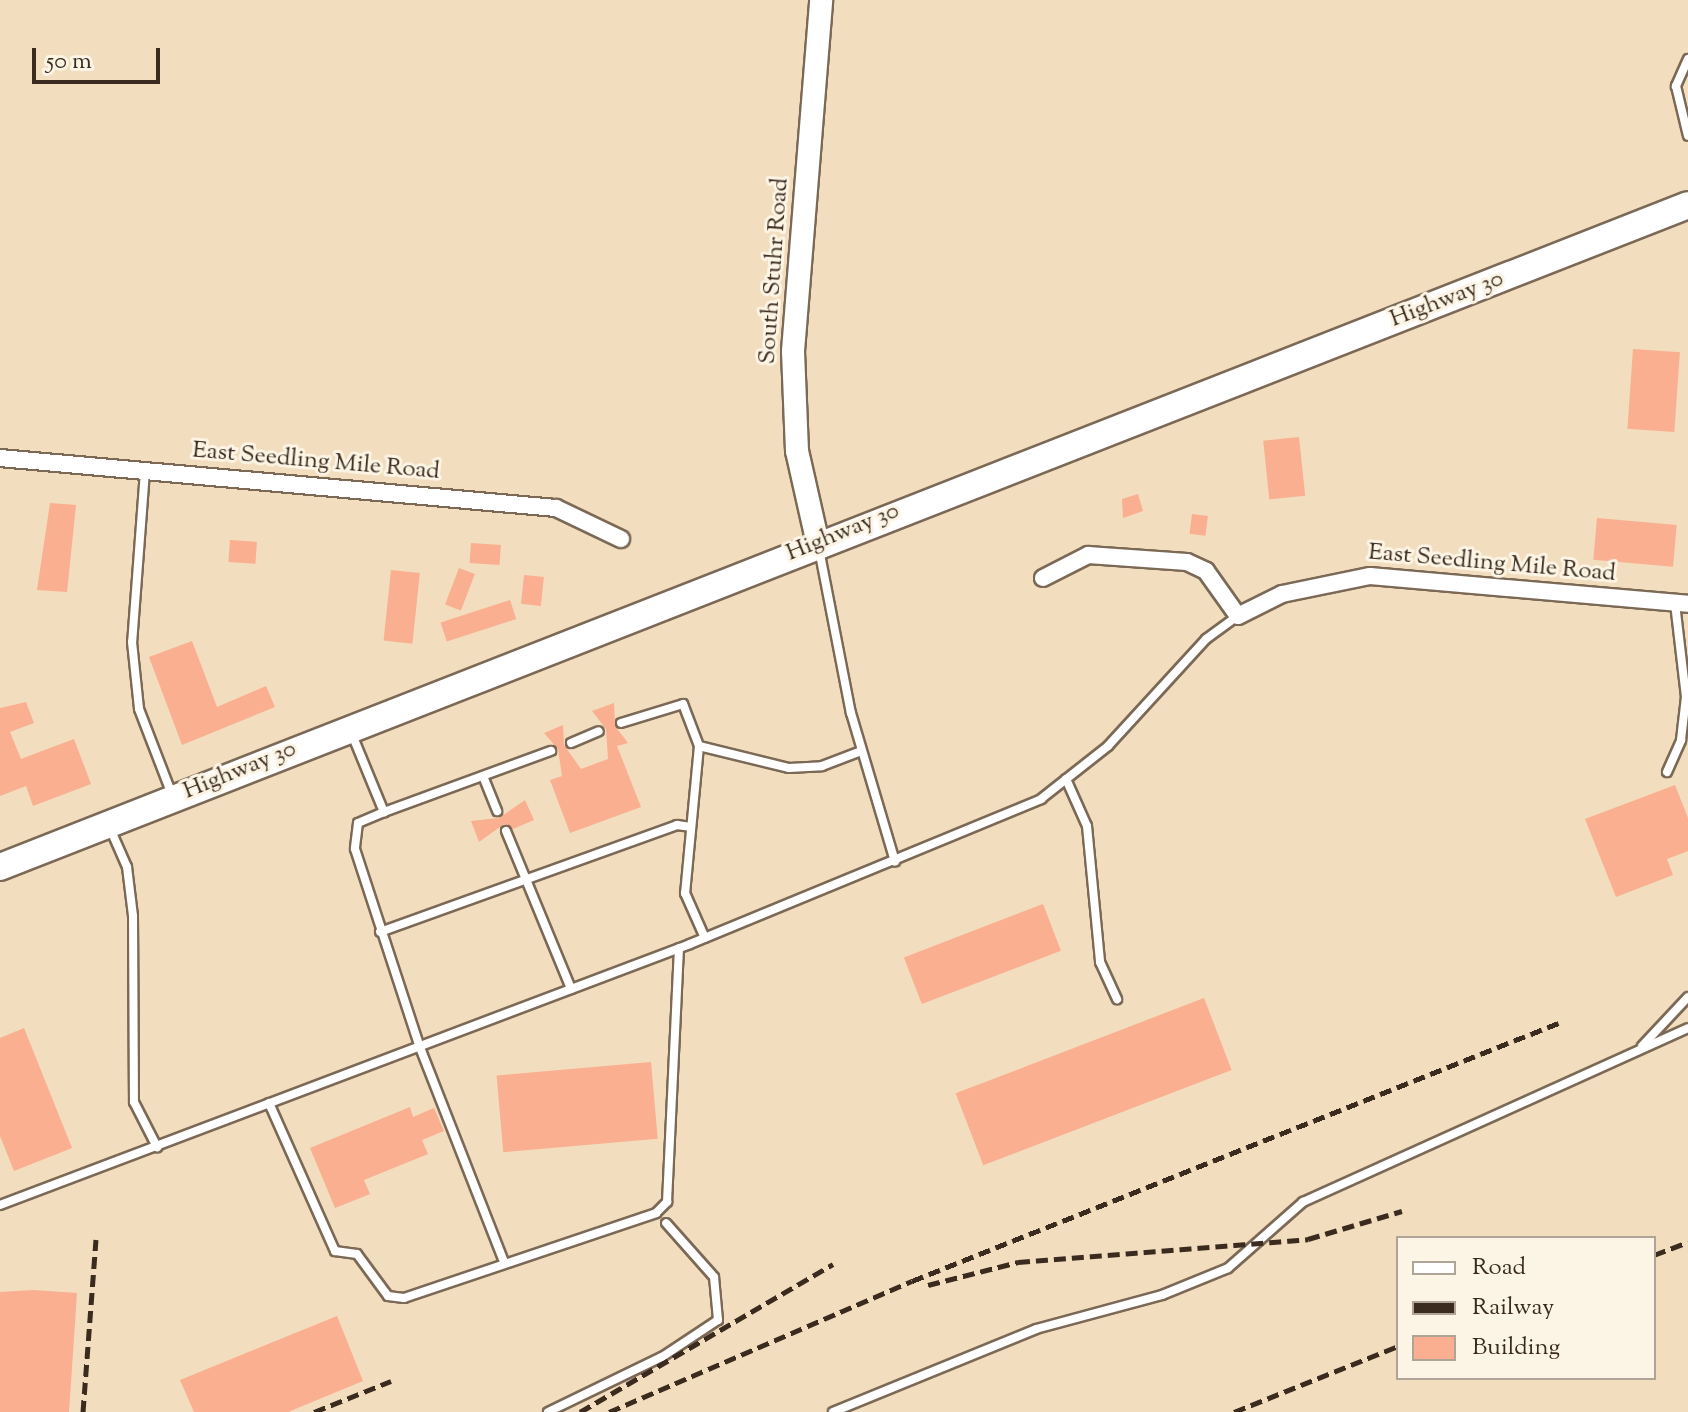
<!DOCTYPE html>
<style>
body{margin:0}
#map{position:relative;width:1688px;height:1412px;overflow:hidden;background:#f2ddbe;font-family:"Sorts Mill Goudy",serif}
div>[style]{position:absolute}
.building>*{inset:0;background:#f9af90;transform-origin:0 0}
.roads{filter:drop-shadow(2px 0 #7b6956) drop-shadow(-2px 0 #7b6956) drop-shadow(0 2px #7b6956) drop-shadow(0 -2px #7b6956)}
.service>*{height:8px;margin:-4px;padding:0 4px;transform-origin:4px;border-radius:4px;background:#fff}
.minor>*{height:16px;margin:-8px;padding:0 8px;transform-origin:8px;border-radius:8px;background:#fff}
.secondary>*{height:22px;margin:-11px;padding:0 11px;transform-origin:11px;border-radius:11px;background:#fff}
.trunk>*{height:26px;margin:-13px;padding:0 13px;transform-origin:13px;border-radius:13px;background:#fff}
.rail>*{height:5px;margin-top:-2.5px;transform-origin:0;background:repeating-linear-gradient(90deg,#3b2a1e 0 12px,transparent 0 18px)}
span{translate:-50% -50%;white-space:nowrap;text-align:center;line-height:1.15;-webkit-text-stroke:6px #fcf5e5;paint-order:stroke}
.street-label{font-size:24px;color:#3b2a1e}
.legend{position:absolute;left:1396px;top:1236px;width:260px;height:144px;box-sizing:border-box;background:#fcf5e5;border:2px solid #afa495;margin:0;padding:10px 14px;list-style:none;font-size:24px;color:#3b2a1e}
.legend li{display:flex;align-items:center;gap:16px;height:40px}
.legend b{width:40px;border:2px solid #afa495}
.scale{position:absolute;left:32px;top:48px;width:128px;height:36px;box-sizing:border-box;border:4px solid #3b2a1e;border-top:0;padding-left:10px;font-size:24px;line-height:28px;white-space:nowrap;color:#3b2a1e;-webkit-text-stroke:6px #fcf5e5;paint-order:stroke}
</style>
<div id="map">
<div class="building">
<i style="left:1633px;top:349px;width:47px;height:80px;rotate:4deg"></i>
<i style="left:1299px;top:437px;width:59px;height:36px;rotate:84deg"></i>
<i style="clip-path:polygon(1138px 494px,1143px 511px,1123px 518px,1122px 499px)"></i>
<i style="clip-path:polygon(50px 503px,76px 505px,67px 592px,37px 590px)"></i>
<i style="left:1192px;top:514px;width:16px;height:20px;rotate:7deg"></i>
<i style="left:1597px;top:518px;width:80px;height:42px;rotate:5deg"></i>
<i style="left:230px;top:540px;width:27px;height:22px;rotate:4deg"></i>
<i style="left:471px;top:543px;width:30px;height:20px;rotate:4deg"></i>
<i style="left:459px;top:568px;width:17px;height:39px;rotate:21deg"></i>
<i style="left:391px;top:570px;width:29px;height:71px;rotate:6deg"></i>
<i style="left:524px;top:575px;width:20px;height:29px;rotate:6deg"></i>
<i style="left:510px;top:600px;width:20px;height:73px;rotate:72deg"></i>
<i style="clip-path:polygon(192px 641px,217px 707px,266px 686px,275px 707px,182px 745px,149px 657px)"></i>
<i style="clip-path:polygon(26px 702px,34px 723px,10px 732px,21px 759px,74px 739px,91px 784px,33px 806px,26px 786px,0 796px,0 708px)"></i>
<i style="clip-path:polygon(614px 703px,615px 726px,628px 743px,617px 746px,641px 807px,570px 833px,550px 780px,562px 776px,558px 749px,544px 733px,563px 725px,564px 745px,581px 769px,608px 759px,606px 729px,592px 711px)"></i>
<i style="clip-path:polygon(1675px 785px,1688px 818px,1688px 851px,1667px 859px,1673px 875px,1616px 897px,1585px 819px)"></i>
<i style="clip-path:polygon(525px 800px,534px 820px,513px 829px,504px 824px,479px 842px,471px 821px,499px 818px)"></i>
<i style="left:1043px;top:904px;width:50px;height:149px;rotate:69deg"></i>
<i style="left:1204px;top:998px;width:77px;height:266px;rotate:69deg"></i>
<i style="clip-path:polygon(24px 1028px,72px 1148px,14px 1171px,0 1136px,0 1038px)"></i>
<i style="left:651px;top:1062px;width:77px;height:155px;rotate:85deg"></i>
<i style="clip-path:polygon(410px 1107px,413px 1117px,434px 1108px,444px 1131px,422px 1140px,428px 1154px,364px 1180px,370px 1194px,335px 1208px,310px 1148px)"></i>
<i style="clip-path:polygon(34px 1290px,77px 1293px,69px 1412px,0 1412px,0 1292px)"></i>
<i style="clip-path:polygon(337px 1316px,363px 1381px,288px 1412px,194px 1412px,180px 1380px)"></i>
</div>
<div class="roads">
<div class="service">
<i style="left:1688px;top:59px;width:30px;rotate:114deg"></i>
<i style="left:1676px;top:86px;width:51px;rotate:76.5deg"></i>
<i style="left:145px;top:471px;width:171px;rotate:94.3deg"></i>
<i style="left:132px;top:642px;width:67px;rotate:84deg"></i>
<i style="left:139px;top:709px;width:94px;rotate:68.9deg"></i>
<i style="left:819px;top:549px;width:167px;rotate:79deg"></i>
<i style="left:851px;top:713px;width:155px;rotate:73.5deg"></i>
<i style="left:621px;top:723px;width:65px;rotate:-17deg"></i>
<i style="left:683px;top:704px;width:45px;rotate:69.1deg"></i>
<i style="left:699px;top:746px;width:93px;rotate:13.7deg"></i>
<i style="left:789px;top:768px;width:33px;rotate:-3deg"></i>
<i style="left:822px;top:766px;width:42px;rotate:-21deg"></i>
<i style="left:351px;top:732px;width:87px;rotate:67.6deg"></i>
<i style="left:384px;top:812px;width:28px;rotate:157deg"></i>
<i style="left:358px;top:823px;width:26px;rotate:97deg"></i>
<i style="left:355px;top:849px;width:206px;rotate:71.9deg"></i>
<i style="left:419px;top:1045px;width:233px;rotate:68.6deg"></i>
<i style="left:571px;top:743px;width:30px;rotate:-23deg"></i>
<i style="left:699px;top:746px;width:148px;rotate:95.4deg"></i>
<i style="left:685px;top:893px;width:49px;rotate:66deg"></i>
<i style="left:1667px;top:772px;width:35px;rotate:-66deg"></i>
<i style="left:1681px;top:740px;width:43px;rotate:-83.4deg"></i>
<i style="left:1686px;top:697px;width:94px;rotate:-96.7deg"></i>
<i style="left:483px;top:776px;width:38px;rotate:68deg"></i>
<i style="left:1066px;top:779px;width:51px;rotate:65.9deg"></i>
<i style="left:1087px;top:826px;width:137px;rotate:84.5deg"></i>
<i style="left:1100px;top:962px;width:41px;rotate:65.3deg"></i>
<i style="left:384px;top:812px;width:178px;rotate:-20.1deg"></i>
<i style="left:109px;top:826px;width:45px;rotate:66.3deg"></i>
<i style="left:127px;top:867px;width:49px;rotate:83deg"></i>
<i style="left:133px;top:916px;width:186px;rotate:89.7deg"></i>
<i style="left:134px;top:1102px;width:51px;rotate:62.9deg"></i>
<i style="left:506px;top:831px;width:171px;rotate:67.6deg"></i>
<i style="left:380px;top:932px;width:316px;rotate:-19.8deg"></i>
<i style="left:677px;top:825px;width:14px;rotate:8deg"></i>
<i style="left:1642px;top:1046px;width:67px;rotate:-46.8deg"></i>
<i style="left:269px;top:1103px;width:162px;rotate:66deg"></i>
<i style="left:335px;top:1251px;width:22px;rotate:8deg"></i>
<i style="left:357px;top:1254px;width:52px;rotate:53.6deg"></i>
<i style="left:388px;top:1296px;width:16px;rotate:7deg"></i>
<i style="left:404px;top:1298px;width:266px;rotate:-18.6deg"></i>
<i style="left:656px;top:1213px;width:16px;rotate:-45deg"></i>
<i style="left:667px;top:1202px;width:254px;rotate:-87.3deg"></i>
<i style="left:0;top:1205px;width:738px;rotate:-20.72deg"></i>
<i style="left:690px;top:944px;width:380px;rotate:-22.4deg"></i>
<i style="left:1041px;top:799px;width:85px;rotate:-38.3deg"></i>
<i style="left:1108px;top:746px;width:145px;rotate:-47.5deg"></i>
<i style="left:1206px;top:639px;width:39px;rotate:-36deg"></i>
<i style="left:548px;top:1412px;width:127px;rotate:-25.8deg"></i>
<i style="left:662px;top:1357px;width:67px;rotate:-33.5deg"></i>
<i style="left:718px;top:1320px;width:43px;rotate:-95.3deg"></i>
<i style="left:714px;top:1277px;width:72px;rotate:-131.6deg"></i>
<i style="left:833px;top:1412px;width:219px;rotate:-22.2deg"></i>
<i style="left:1036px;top:1329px;width:131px;rotate:-15.1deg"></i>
<i style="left:1162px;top:1295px;width:71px;rotate:-22.2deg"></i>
<i style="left:1228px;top:1268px;width:100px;rotate:-41.3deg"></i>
<i style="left:1303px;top:1202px;width:422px;rotate:-24.3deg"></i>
</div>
<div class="minor">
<i style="left:0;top:458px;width:558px;rotate:5.14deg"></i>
<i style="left:556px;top:508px;width:72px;rotate:25.5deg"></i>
<i style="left:1043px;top:578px;width:51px;rotate:-27.1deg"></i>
<i style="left:1088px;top:555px;width:99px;rotate:4deg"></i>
<i style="left:1187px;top:562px;width:21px;rotate:25deg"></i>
<i style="left:1206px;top:571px;width:55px;rotate:54.6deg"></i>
<i style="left:1238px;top:616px;width:49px;rotate:-26.6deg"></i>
<i style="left:1282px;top:594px;width:90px;rotate:-11.6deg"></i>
<i style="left:1370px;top:576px;width:319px;rotate:5deg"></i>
</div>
<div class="secondary">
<i style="left:818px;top:544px;width:95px;rotate:-102.7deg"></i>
<i style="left:797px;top:451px;width:100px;rotate:-92.3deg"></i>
<i style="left:793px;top:351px;width:352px;rotate:-85.4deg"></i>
</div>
<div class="trunk">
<i style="left:0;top:867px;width:1813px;rotate:-21.41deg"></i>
</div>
</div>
<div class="rail">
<i style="left:1654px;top:1255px;width:36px;rotate:-21deg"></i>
<i style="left:928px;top:1285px;width:93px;rotate:-14.3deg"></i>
<i style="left:1018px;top:1262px;width:291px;rotate:-4.5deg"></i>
<i style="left:1308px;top:1239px;width:98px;rotate:-16.6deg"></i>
<i style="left:83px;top:1412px;width:173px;rotate:-85.7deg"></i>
<i style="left:314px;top:1412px;width:83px;rotate:-21.9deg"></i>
<i style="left:580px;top:1412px;width:293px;rotate:-30.3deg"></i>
<i style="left:609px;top:1412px;width:330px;rotate:-23.4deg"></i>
<i style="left:912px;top:1281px;width:699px;rotate:-21.76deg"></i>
<i style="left:1234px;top:1412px;width:177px;rotate:-21.9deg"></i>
</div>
<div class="street-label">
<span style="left:775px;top:271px;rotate:-86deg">South Stuhr Road</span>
<span style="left:1447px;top:300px;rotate:-21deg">Highway 30</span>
<span style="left:316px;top:462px;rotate:5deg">East Seedling Mile Road</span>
<span style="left:843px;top:533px;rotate:-22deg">Highway 30</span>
<span style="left:1492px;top:564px;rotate:5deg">East Seedling Mile Road</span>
<span style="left:240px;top:771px;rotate:-22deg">Highway 30</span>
</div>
<ul class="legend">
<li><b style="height:10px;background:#fff"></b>Road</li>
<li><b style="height:10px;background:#3b2a1e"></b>Railway</li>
<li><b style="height:22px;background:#f9af90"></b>Building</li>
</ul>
<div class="scale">50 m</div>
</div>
